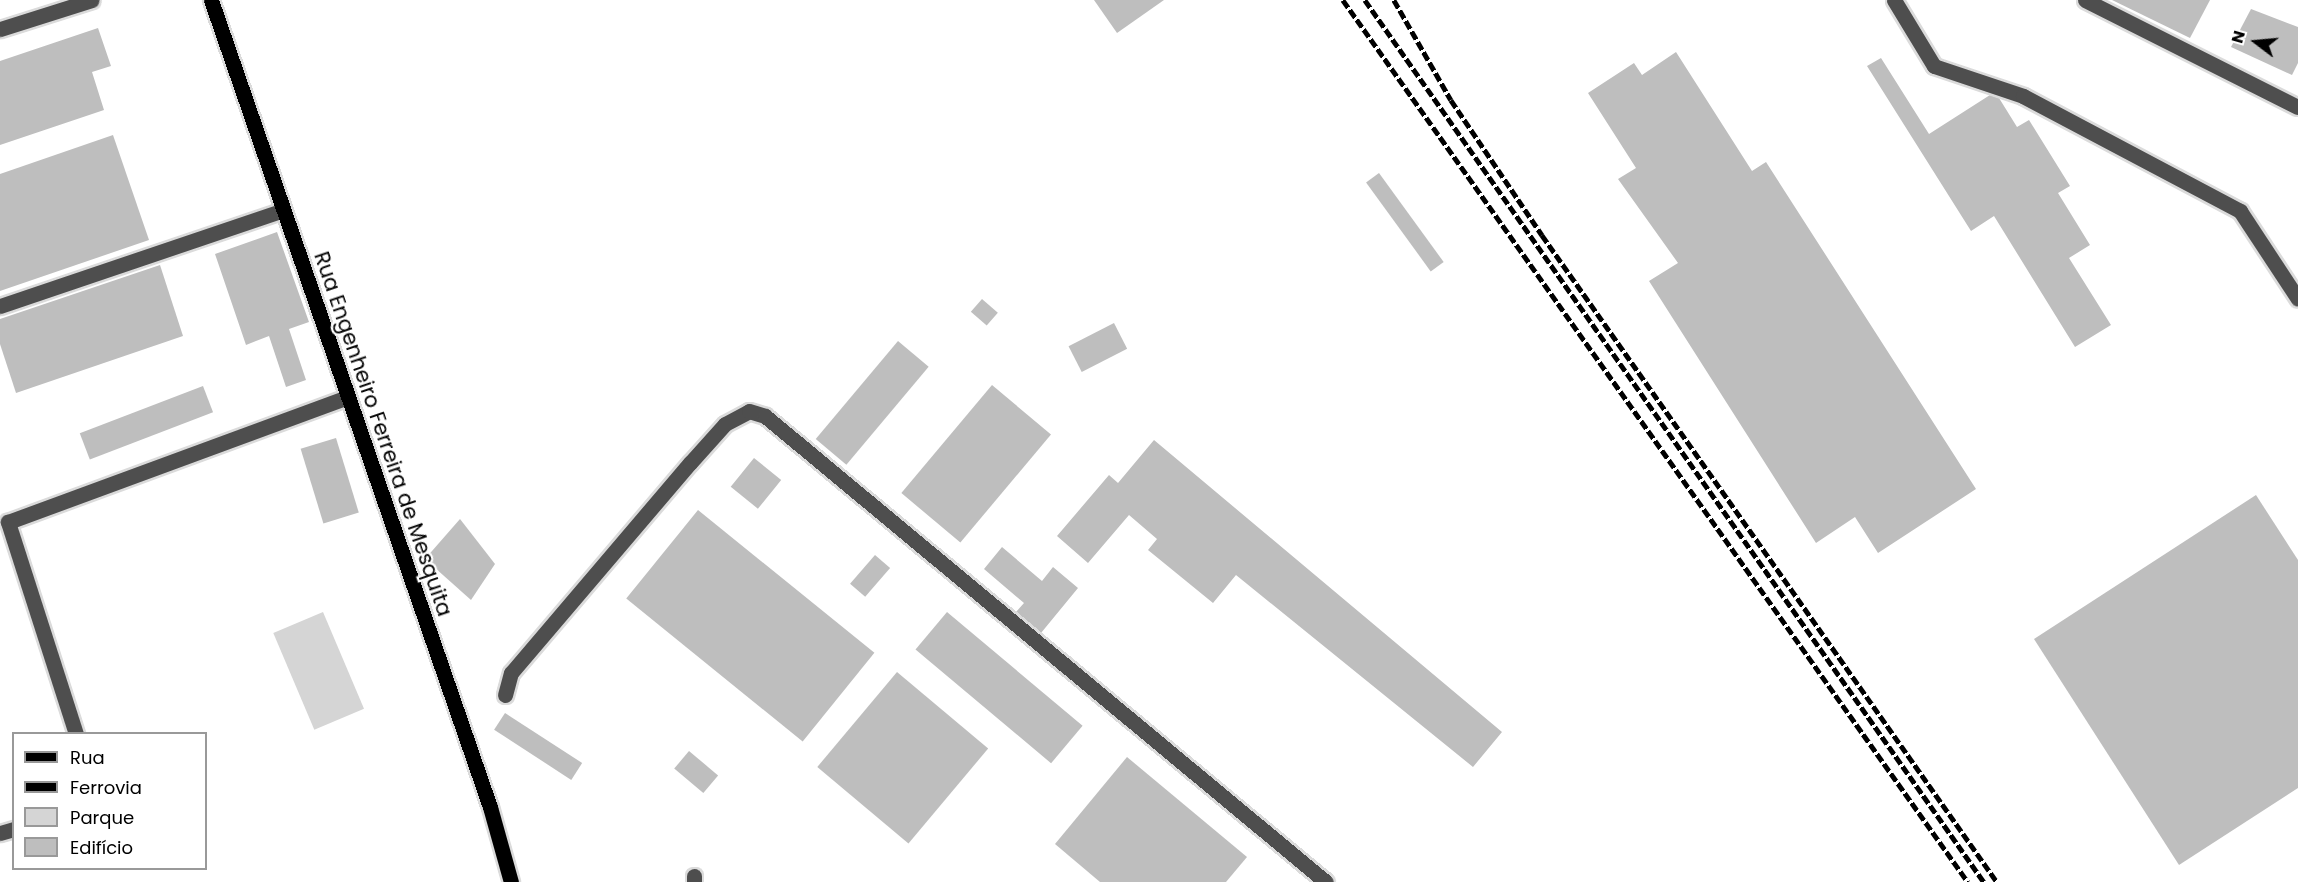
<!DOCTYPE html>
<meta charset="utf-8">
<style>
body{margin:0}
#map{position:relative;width:2298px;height:882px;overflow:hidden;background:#fff;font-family:Poppins,sans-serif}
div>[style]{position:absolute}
.green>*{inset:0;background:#d5d5d5;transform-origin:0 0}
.building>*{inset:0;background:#bebebe;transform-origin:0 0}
.roads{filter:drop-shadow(2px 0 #dbdbdb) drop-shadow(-2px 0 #dbdbdb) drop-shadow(0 2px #dbdbdb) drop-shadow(0 -2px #dbdbdb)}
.minor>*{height:15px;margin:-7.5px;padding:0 7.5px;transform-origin:7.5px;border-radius:7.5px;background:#4e4e4e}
.major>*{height:15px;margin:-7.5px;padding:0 7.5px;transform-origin:7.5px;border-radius:7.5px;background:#000}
.rail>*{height:4.5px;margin-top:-2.25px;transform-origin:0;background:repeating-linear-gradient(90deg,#000 0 9px,transparent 0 12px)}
span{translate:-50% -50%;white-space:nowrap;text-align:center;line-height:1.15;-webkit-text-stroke:4.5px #fff;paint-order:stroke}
.street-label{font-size:21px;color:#000}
.legend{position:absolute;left:12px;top:732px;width:195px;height:138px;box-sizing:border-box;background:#fff;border:2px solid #999;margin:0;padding:8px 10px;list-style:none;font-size:18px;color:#000}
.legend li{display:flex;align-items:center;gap:12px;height:30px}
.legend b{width:30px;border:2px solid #999}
.north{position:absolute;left:2226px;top:12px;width:60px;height:60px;-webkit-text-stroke:4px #fff;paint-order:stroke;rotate:286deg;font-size:16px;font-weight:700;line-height:24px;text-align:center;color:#000}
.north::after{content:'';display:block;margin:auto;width:21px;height:27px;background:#000;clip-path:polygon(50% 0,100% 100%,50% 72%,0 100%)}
</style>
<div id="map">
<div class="green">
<i style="left:323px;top:612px;width:105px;height:54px;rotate:67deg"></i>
</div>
<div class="building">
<i style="clip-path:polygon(1094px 0,1164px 0,1117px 33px)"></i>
<i style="clip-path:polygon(2112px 0,2210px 0,2190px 38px)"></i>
<i style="clip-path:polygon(2251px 9px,2298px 27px,2298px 63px,2292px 75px,2231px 47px)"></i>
<i style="clip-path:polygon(98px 28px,111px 66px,92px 72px,104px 110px,0 145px,0 61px)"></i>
<i style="clip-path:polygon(1676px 52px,1752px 171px,1766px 162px,1976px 489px,1878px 553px,1855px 517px,1816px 543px,1649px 281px,1678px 263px,1618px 179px,1636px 168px,1588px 93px,1634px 63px,1642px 75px)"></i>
<i style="clip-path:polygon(1881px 58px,1929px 134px,1990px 95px,1999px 98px,2017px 127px,2029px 120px,2070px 186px,2058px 193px,2090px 245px,2069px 258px,2111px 325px,2075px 347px,1994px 216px,1971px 231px,1867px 66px)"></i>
<i style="clip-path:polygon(113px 135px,149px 240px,0 291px,0 174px)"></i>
<i style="left:1379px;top:173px;width:110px;height:16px;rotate:54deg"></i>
<i style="clip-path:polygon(277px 232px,309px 322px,289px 329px,306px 380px,286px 387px,269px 336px,246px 345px,215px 254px)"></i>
<i style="clip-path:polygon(160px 265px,183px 336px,16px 393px,0 344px,0 319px)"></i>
<i style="left:982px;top:299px;width:21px;height:17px;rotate:41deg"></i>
<i style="left:1114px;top:323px;width:29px;height:51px;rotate:63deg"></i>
<i style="left:898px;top:341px;width:40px;height:128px;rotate:40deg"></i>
<i style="left:992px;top:385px;width:77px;height:141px;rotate:40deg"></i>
<i style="left:203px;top:386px;width:28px;height:132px;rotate:69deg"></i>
<i style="left:336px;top:438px;width:78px;height:37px;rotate:73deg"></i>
<i style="clip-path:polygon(1154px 440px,1502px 732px,1473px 767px,1236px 575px,1213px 603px,1148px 550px,1157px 539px,1129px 515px,1088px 563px,1057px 536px,1109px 475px,1118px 483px)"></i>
<i style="left:754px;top:458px;width:35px;height:37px;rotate:39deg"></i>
<i style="clip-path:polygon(2256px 495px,2298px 560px,2298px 788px,2179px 865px,2034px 639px)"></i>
<i style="left:698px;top:510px;width:227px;height:114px;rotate:39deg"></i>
<i style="clip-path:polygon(460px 519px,495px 564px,471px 600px,425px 559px)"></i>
<i style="clip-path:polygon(1002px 547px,1042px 581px,1053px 567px,1078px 588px,1041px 633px,1016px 612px,1024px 603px,984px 569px)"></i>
<i style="left:875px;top:555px;width:20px;height:38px;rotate:41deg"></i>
<i style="left:947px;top:612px;width:177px;height:49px;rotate:40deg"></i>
<i style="left:897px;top:672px;width:119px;height:124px;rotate:40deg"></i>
<i style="left:505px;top:713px;width:92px;height:20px;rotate:33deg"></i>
<i style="left:689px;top:751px;width:38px;height:23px;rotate:40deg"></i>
<i style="clip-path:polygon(1127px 757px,1247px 857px,1226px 882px,1100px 882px,1055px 844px)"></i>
</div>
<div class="roads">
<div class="minor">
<i style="left:1894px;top:0;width:77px;rotate:58.8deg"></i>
<i style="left:1934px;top:66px;width:94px;rotate:18.6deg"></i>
<i style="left:2023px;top:96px;width:246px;rotate:27.9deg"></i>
<i style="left:2240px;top:211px;width:105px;rotate:56.6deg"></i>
<i style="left:2085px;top:0;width:238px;rotate:26.7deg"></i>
<i style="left:0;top:29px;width:96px;rotate:-17.5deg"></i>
<i style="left:0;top:306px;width:299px;rotate:-18.7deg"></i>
<i style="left:505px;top:695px;width:23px;rotate:-75deg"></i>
<i style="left:511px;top:673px;width:276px;rotate:-49.6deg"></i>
<i style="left:690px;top:463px;width:52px;rotate:-48.1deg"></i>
<i style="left:725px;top:424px;width:27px;rotate:-28deg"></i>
<i style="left:749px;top:411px;width:17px;rotate:17deg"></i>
<i style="left:765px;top:416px;width:729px;rotate:39.72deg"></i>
<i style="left:76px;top:734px;width:223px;rotate:-107.8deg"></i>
<i style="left:8px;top:522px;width:362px;rotate:-20.2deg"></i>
<i style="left:0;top:833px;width:15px;rotate:-16deg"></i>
<i style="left:694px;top:876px;width:6px;rotate:90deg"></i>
</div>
<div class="major">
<i style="left:211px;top:0;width:854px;rotate:70.93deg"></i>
<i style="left:490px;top:807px;width:78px;rotate:74.4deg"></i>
</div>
</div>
<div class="rail">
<i style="left:1343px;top:0;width:1081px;rotate:54.68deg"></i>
<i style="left:1365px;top:0;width:1078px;rotate:54.94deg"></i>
<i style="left:1394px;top:0;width:115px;rotate:60.3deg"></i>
<i style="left:1451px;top:100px;width:163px;rotate:56deg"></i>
<i style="left:1542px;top:235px;width:791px;rotate:54.88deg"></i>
</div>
<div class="street-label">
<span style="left:383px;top:434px;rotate:71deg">Rua Engenheiro Ferreira de Mesquita</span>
</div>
<ul class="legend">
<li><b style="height:8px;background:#000"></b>Rua</li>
<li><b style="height:8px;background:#000"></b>Ferrovia</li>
<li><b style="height:16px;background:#d5d5d5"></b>Parque</li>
<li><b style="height:16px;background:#bebebe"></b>Edifício</li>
</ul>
<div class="north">N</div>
</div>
